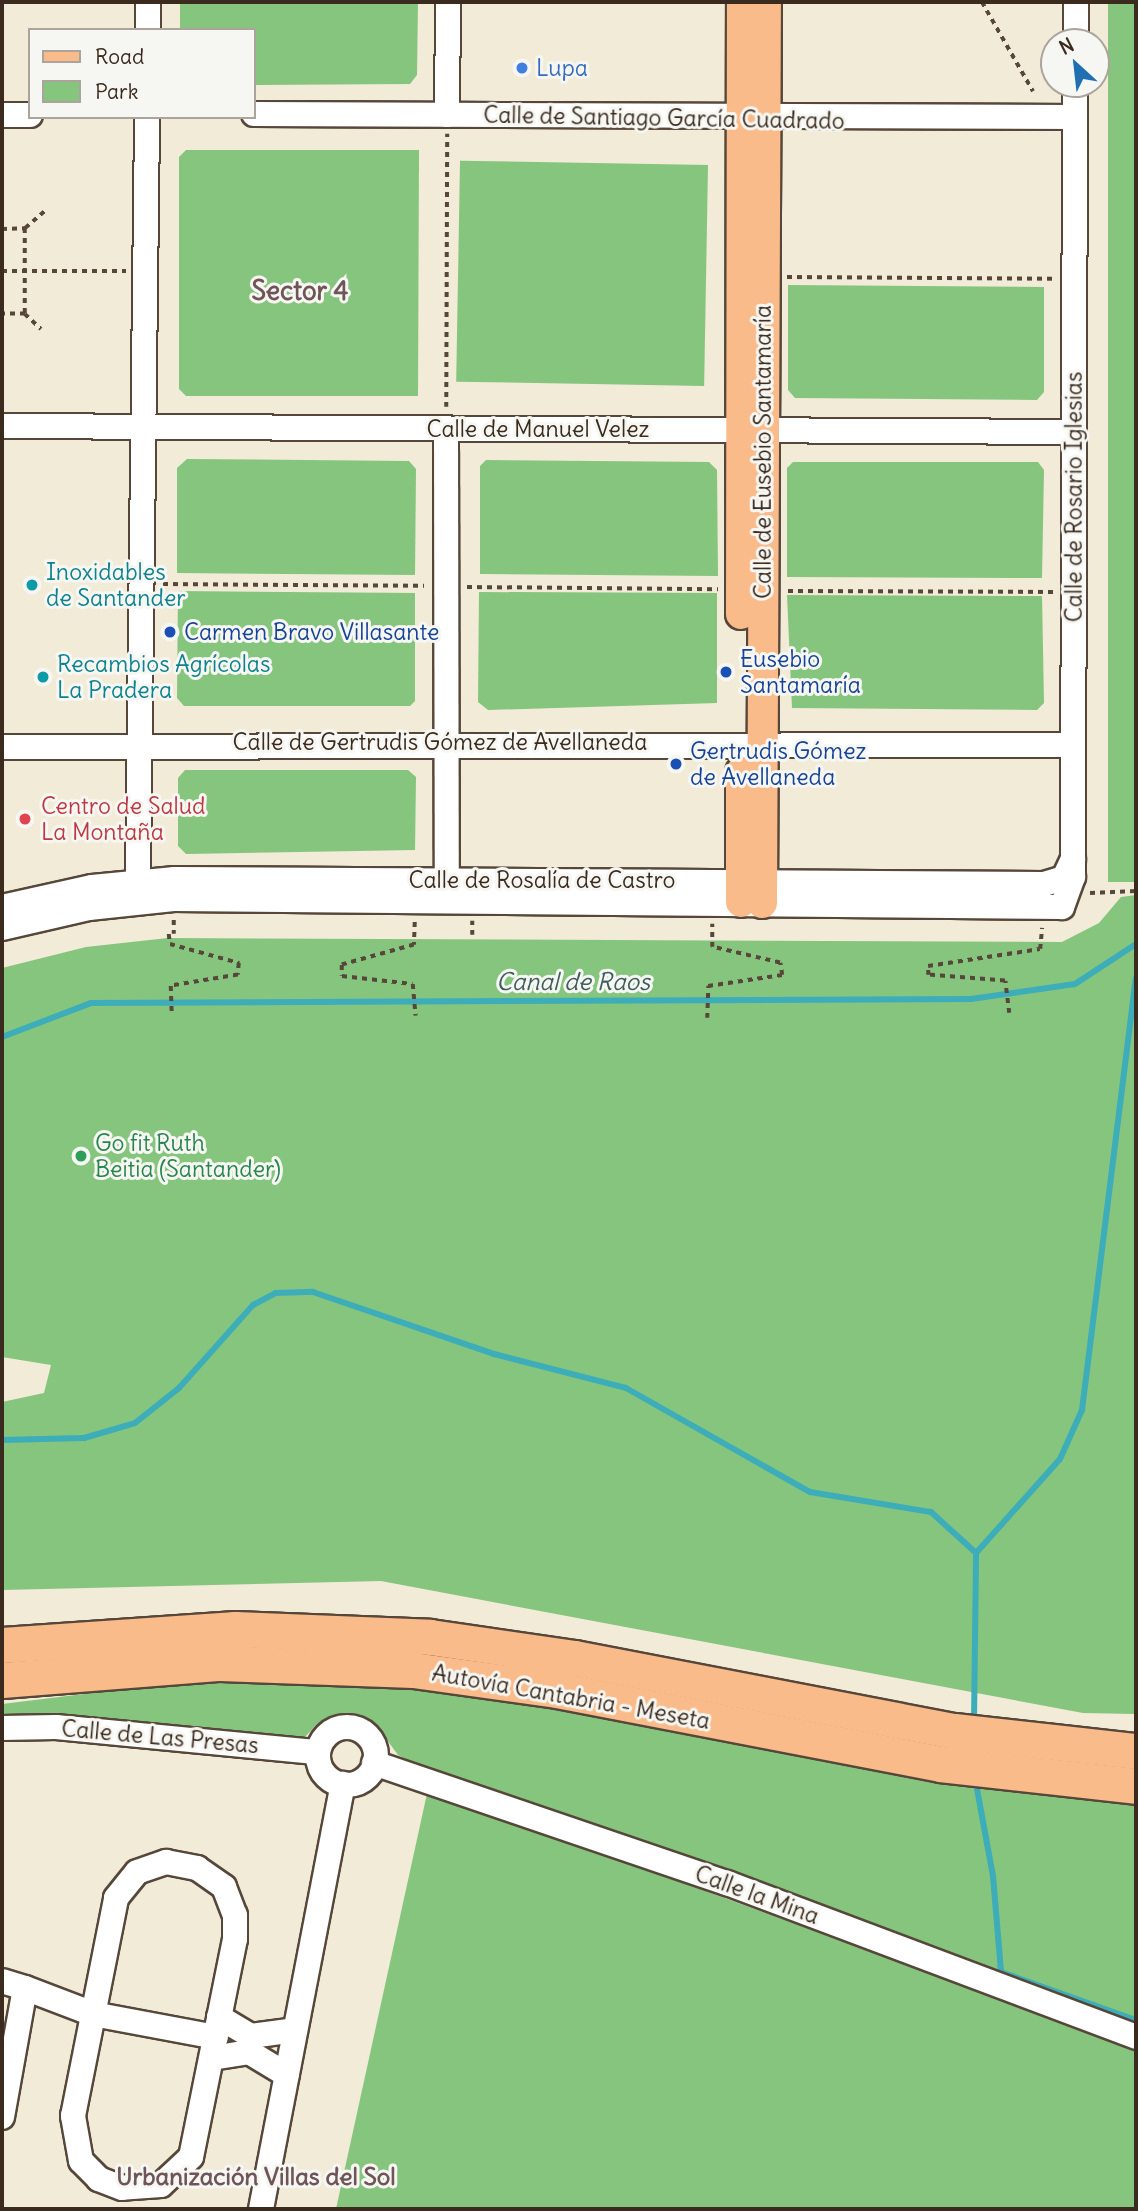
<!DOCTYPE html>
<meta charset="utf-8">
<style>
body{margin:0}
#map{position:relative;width:1138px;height:2211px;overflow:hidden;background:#f1ebd8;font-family:Delius,sans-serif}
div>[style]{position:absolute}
.green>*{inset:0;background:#85c57d;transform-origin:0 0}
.stream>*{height:6px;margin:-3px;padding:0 3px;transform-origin:3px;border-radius:3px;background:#3dadb9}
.path>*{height:3.5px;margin-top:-1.75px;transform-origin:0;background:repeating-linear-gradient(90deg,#56473a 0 5px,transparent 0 10px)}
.roads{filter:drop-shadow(2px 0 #56473a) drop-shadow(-2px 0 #56473a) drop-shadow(0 2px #56473a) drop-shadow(0 -2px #56473a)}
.minor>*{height:24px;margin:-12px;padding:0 12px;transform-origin:12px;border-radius:12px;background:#fff}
.minor>.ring{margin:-12px;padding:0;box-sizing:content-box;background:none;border:24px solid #fff;border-radius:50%}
.major>*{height:30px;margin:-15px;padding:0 15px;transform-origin:15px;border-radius:15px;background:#fabb8b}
.highway>*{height:35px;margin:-17.5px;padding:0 17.5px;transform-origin:17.5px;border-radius:17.5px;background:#fabb8b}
.dots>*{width:19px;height:19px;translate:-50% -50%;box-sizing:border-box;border:4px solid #f6f6f2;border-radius:50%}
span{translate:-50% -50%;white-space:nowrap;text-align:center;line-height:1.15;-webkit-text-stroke:6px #f6f6f2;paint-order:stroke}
.shop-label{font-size:23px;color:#366cbe}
.left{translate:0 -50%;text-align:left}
.street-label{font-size:23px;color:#3b2a1e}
.culture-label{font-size:23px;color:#0d838f}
.transit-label{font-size:23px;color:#164399}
.health-label{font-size:23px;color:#be3a42}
.leisure-label{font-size:23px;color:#27864d}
.water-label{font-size:24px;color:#3c5e5c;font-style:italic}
.neighbourhood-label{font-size:24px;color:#6f5558;font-weight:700}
.quarter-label{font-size:26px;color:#6f5558;font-weight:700}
.frame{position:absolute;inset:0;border:4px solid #3b2a1e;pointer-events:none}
.legend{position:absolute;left:28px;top:28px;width:228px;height:91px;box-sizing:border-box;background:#f6f6f2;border:2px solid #aba49d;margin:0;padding:9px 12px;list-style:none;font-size:21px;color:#3b2a1e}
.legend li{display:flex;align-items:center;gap:14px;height:35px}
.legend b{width:35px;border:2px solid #aba49d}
.north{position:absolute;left:1040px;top:28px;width:70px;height:70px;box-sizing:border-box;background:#f6f6f2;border:2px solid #aba49d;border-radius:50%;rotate:333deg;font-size:19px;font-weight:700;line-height:28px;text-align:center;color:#3b2a1e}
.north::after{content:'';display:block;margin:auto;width:24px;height:32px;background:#1f6fb2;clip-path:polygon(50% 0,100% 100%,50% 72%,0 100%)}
</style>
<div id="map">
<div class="green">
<i style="clip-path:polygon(180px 2px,418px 2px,417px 75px,410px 84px,254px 85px,254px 30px,180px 30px)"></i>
<i style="left:1108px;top:2px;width:28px;height:880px"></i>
<i style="clip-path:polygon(186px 150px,419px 150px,418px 396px,186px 396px,179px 389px,179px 157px)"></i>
<i style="left:708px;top:165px;width:221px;height:248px;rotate:91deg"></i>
<i style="clip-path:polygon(788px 285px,1044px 287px,1044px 392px,1037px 400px,795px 398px,788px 390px)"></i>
<i style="clip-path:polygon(187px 459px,409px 461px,416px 469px,415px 575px,177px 573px,177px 468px)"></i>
<i style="clip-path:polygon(486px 460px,709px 462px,717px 470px,718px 576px,480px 574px,480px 466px)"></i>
<i style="clip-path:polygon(793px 462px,1038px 462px,1044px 470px,1042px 578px,787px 577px,787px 468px)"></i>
<i style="clip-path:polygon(178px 591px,415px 593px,415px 701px,410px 706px,184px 706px,177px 698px)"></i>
<i style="clip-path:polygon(479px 592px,717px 593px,717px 703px,488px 710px,478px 702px)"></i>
<i style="clip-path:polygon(787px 595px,1042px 596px,1044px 703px,1037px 710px,792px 708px)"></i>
<i style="clip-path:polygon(185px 770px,408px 770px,416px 777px,415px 850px,186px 854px,178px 846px,178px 778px)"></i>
<i style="clip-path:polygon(1136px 895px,1136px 1714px,1083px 1713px,381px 1581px,2px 1590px,2px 1402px,44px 1393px,51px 1365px,2px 1357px,2px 968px,86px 947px,168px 938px,1062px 942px,1099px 923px,1121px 897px)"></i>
<i style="clip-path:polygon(190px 1681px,398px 1684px,584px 1712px,929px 1780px,1136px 1802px,1136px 2026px,432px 1772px,398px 1755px,379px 1729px,357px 1714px,317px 1724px,303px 1739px,2px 1717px,2px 1704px)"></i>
<i style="clip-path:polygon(428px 1789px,1136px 2049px,1136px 2209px,336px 2209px)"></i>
</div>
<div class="stream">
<i style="left:2px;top:1037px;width:95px;rotate:-20.9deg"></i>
<i style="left:91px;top:1003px;width:880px;rotate:-0.26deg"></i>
<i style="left:971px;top:999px;width:105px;rotate:-8.2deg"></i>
<i style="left:1075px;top:984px;width:73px;rotate:-33.3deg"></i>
<i style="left:2px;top:1440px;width:82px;rotate:-1.4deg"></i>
<i style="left:84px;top:1438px;width:53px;rotate:-16.4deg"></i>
<i style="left:135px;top:1423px;width:56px;rotate:-38.5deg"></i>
<i style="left:179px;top:1388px;width:111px;rotate:-48.3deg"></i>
<i style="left:253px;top:1305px;width:26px;rotate:-28deg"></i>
<i style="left:276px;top:1293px;width:37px;rotate:-2deg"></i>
<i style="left:313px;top:1292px;width:191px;rotate:18.9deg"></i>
<i style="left:494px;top:1354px;width:136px;rotate:14.4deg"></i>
<i style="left:626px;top:1388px;width:211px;rotate:29.5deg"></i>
<i style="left:810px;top:1492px;width:123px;rotate:9.4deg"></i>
<i style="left:931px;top:1512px;width:61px;rotate:42.3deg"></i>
<i style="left:974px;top:1722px;width:169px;rotate:-89.3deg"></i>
<i style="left:976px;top:1553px;width:126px;rotate:-48.2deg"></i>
<i style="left:1060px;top:1459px;width:54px;rotate:-65.8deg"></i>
<i style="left:1082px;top:1410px;width:435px;rotate:-82.9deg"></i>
<i style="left:975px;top:1778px;width:100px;rotate:79.6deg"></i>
<i style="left:993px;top:1876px;width:96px;rotate:85.2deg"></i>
<i style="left:1001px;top:1972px;width:143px;rotate:19.6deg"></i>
</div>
<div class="path">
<i style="left:982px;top:2px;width:103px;rotate:60.2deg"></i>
<i style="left:25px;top:228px;width:29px;rotate:-41deg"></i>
<i style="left:2px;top:229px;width:23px;rotate:-2deg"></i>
<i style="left:25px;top:228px;width:86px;rotate:90deg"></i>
<i style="left:25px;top:314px;width:23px;rotate:180deg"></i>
<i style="left:2px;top:271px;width:124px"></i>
<i style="left:787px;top:277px;width:268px;rotate:0.4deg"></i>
<i style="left:25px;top:314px;width:22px;rotate:43deg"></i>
<i style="left:446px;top:407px;width:273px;rotate:-89.8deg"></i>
<i style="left:163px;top:584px;width:261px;rotate:0.4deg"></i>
<i style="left:467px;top:587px;width:251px;rotate:0.5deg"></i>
<i style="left:788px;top:591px;width:265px;rotate:0.2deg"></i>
<i style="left:1090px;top:893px;width:46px;rotate:-2.5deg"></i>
<i style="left:174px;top:920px;width:14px;rotate:90deg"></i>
<i style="left:415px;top:922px;width:23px;rotate:92deg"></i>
<i style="left:414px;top:945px;width:75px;rotate:164.5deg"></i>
<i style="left:342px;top:965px;width:11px;rotate:90deg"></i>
<i style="left:342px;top:976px;width:71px;rotate:6.4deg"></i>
<i style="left:413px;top:984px;width:32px;rotate:85deg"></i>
<i style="left:169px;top:934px;width:10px;rotate:84deg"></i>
<i style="left:170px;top:944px;width:72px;rotate:15.4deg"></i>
<i style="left:239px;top:963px;width:12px;rotate:95deg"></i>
<i style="left:238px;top:975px;width:68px;rotate:170.7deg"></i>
<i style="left:171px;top:986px;width:30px;rotate:88deg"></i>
<i style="left:472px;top:935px;width:14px;rotate:-90deg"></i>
<i style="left:1009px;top:1013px;width:32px;rotate:-97deg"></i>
<i style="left:1005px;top:981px;width:77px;rotate:-175.5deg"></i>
<i style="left:928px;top:975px;width:9px;rotate:-90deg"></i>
<i style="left:928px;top:966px;width:113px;rotate:-8.6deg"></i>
<i style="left:1040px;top:949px;width:21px;rotate:-85deg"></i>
<i style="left:707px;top:1018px;width:32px;rotate:-88deg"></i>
<i style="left:708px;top:986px;width:75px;rotate:-8.5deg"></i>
<i style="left:782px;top:975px;width:12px;rotate:-99deg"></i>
<i style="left:780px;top:963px;width:70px;rotate:-166.8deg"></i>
<i style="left:712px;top:947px;width:23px;rotate:-90deg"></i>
</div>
<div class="roads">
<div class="minor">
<i style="left:148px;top:30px;width:28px;rotate:-90deg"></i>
<i style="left:1076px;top:42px;width:40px;rotate:-90deg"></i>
<i style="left:254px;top:114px;width:821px;rotate:0.21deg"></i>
<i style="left:2px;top:115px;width:28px"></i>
<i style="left:447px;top:115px;width:113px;rotate:-89.5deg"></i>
<i style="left:2px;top:426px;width:1072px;rotate:0.32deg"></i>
<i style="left:446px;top:431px;width:464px;rotate:89.9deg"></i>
<i style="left:2px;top:747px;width:1071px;rotate:-0.11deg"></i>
<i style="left:138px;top:880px;width:763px;rotate:-89.32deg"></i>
<i style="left:2px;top:907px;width:92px;rotate:-12.5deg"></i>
<i style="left:92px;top:887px;width:83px;rotate:-5.5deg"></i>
<i style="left:175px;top:879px;width:869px;rotate:0.33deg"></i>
<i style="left:1044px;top:884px;width:21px;rotate:-17deg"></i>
<i style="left:1064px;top:878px;width:21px;rotate:-65deg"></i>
<i style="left:2px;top:928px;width:89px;rotate:-12.9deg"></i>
<i style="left:89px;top:908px;width:85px;rotate:-6deg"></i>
<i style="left:174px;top:899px;width:888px;rotate:0.52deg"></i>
<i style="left:1062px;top:907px;width:32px;rotate:-70deg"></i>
<i style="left:1073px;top:877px;width:793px;rotate:-89.86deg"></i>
<i class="ring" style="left:318px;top:1727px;width:34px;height:34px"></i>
<i style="left:2px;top:1728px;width:54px;rotate:-1.1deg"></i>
<i style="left:56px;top:1727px;width:263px;rotate:5.5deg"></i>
<i style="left:374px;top:1763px;width:373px;rotate:18.8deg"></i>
<i style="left:727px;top:1883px;width:437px;rotate:20.6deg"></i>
<i style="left:166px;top:1862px;width:32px;rotate:11deg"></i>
<i style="left:197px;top:1868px;width:33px;rotate:35deg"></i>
<i style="left:224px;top:1887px;width:30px;rotate:69deg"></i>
<i style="left:235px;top:1915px;width:24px;rotate:90deg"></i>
<i style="left:235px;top:1939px;width:222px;rotate:101.4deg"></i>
<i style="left:191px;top:2157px;width:41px;rotate:137deg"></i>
<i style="left:161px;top:2185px;width:39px;rotate:176deg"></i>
<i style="left:122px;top:2188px;width:25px;rotate:-159deg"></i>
<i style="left:99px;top:2179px;width:25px;rotate:-135deg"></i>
<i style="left:81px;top:2161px;width:46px;rotate:-100.1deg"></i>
<i style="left:73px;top:2116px;width:222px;rotate:-78.8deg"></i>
<i style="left:116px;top:1898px;width:33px;rotate:-51deg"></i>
<i style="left:137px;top:1872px;width:31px;rotate:-19deg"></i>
<i style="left:2px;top:1981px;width:24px;rotate:17deg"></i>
<i style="left:25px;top:1988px;width:131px;rotate:100.1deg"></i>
<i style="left:25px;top:1988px;width:73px;rotate:20.9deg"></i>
<i style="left:93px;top:2014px;width:125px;rotate:10.6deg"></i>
<i style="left:219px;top:2017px;width:37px;rotate:31deg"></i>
<i style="left:251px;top:2036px;width:44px;rotate:-7.8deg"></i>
<i style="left:212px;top:2058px;width:37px;rotate:-9deg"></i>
<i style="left:249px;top:2052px;width:44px;rotate:31.2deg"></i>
<i style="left:261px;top:2209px;width:433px;rotate:-79.1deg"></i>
</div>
<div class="major">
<i style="left:741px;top:614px;width:612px;rotate:-89.91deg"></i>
<i style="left:741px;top:902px;width:130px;rotate:-90deg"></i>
<i style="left:762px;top:903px;width:901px;rotate:-89.75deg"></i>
</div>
<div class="highway">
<i style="left:2px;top:1645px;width:234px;rotate:-3.9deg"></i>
<i style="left:235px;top:1629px;width:195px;rotate:2.3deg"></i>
<i style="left:430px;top:1637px;width:146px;rotate:8.3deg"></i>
<i style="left:574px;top:1658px;width:387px;rotate:10.9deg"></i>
<i style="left:954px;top:1731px;width:183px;rotate:6.3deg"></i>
<i style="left:2px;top:1680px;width:219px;rotate:-4.5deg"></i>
<i style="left:220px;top:1663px;width:193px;rotate:2.1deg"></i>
<i style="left:413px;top:1670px;width:145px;rotate:7.9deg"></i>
<i style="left:557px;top:1690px;width:390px;rotate:10.9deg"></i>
<i style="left:940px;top:1764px;width:197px;rotate:6.4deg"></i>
</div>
</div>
<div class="dots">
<i style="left:522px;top:68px;background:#3f7fe0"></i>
<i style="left:32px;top:585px;background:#0f9aa8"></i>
<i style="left:170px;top:632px;background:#1a4fb4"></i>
<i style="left:726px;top:672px;background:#1a4fb4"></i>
<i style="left:43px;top:677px;background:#0f9aa8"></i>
<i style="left:676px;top:764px;background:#1a4fb4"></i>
<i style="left:25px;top:819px;background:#e0444e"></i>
<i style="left:81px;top:1156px;background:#2e9e5b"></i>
</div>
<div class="shop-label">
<span class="left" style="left:536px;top:68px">Lupa</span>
</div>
<div class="street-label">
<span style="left:664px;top:118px;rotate:1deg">Calle de Santiago García Cuadrado</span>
<span style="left:538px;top:429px">Calle de Manuel Velez</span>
<span style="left:763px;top:452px;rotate:-90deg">Calle de Eusebio Santamaría</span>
<span style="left:1074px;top:497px;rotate:-90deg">Calle de Rosario Iglesias</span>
<span style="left:440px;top:742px">Calle de Gertrudis Gómez de Avellaneda</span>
<span style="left:542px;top:880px">Calle de Rosalía de Castro</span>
<span style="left:571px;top:1697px;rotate:10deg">Autovía Cantabria - Meseta</span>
<span style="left:160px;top:1737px;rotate:5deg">Calle de Las Presas</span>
<span style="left:757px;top:1895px;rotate:20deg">Calle la Mina</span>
</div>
<div class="culture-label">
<span class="left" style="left:46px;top:585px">Inoxidables<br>de Santander</span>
<span class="left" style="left:57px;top:677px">Recambios Agrícolas<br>La Pradera</span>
</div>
<div class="transit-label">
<span class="left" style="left:184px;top:632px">Carmen Bravo Villasante</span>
<span class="left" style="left:740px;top:672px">Eusebio<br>Santamaría</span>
<span class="left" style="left:690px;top:764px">Gertrudis Gómez<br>de Avellaneda</span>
</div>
<div class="health-label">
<span class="left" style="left:41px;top:819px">Centro de Salud<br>La Montaña</span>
</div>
<div class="leisure-label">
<span class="left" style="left:95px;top:1156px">Go fit Ruth<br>Beitia (Santander)</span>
</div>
<div class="water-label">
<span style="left:573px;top:982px">Canal de Raos</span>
</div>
<div class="neighbourhood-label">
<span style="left:256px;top:2177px">Urbanización Villas del Sol</span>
</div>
<div class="quarter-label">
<span style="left:300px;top:291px">Sector 4</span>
</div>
<div class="frame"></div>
<ul class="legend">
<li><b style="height:9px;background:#fabb8b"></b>Road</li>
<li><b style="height:19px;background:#85c57d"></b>Park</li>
</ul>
<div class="north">N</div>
</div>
